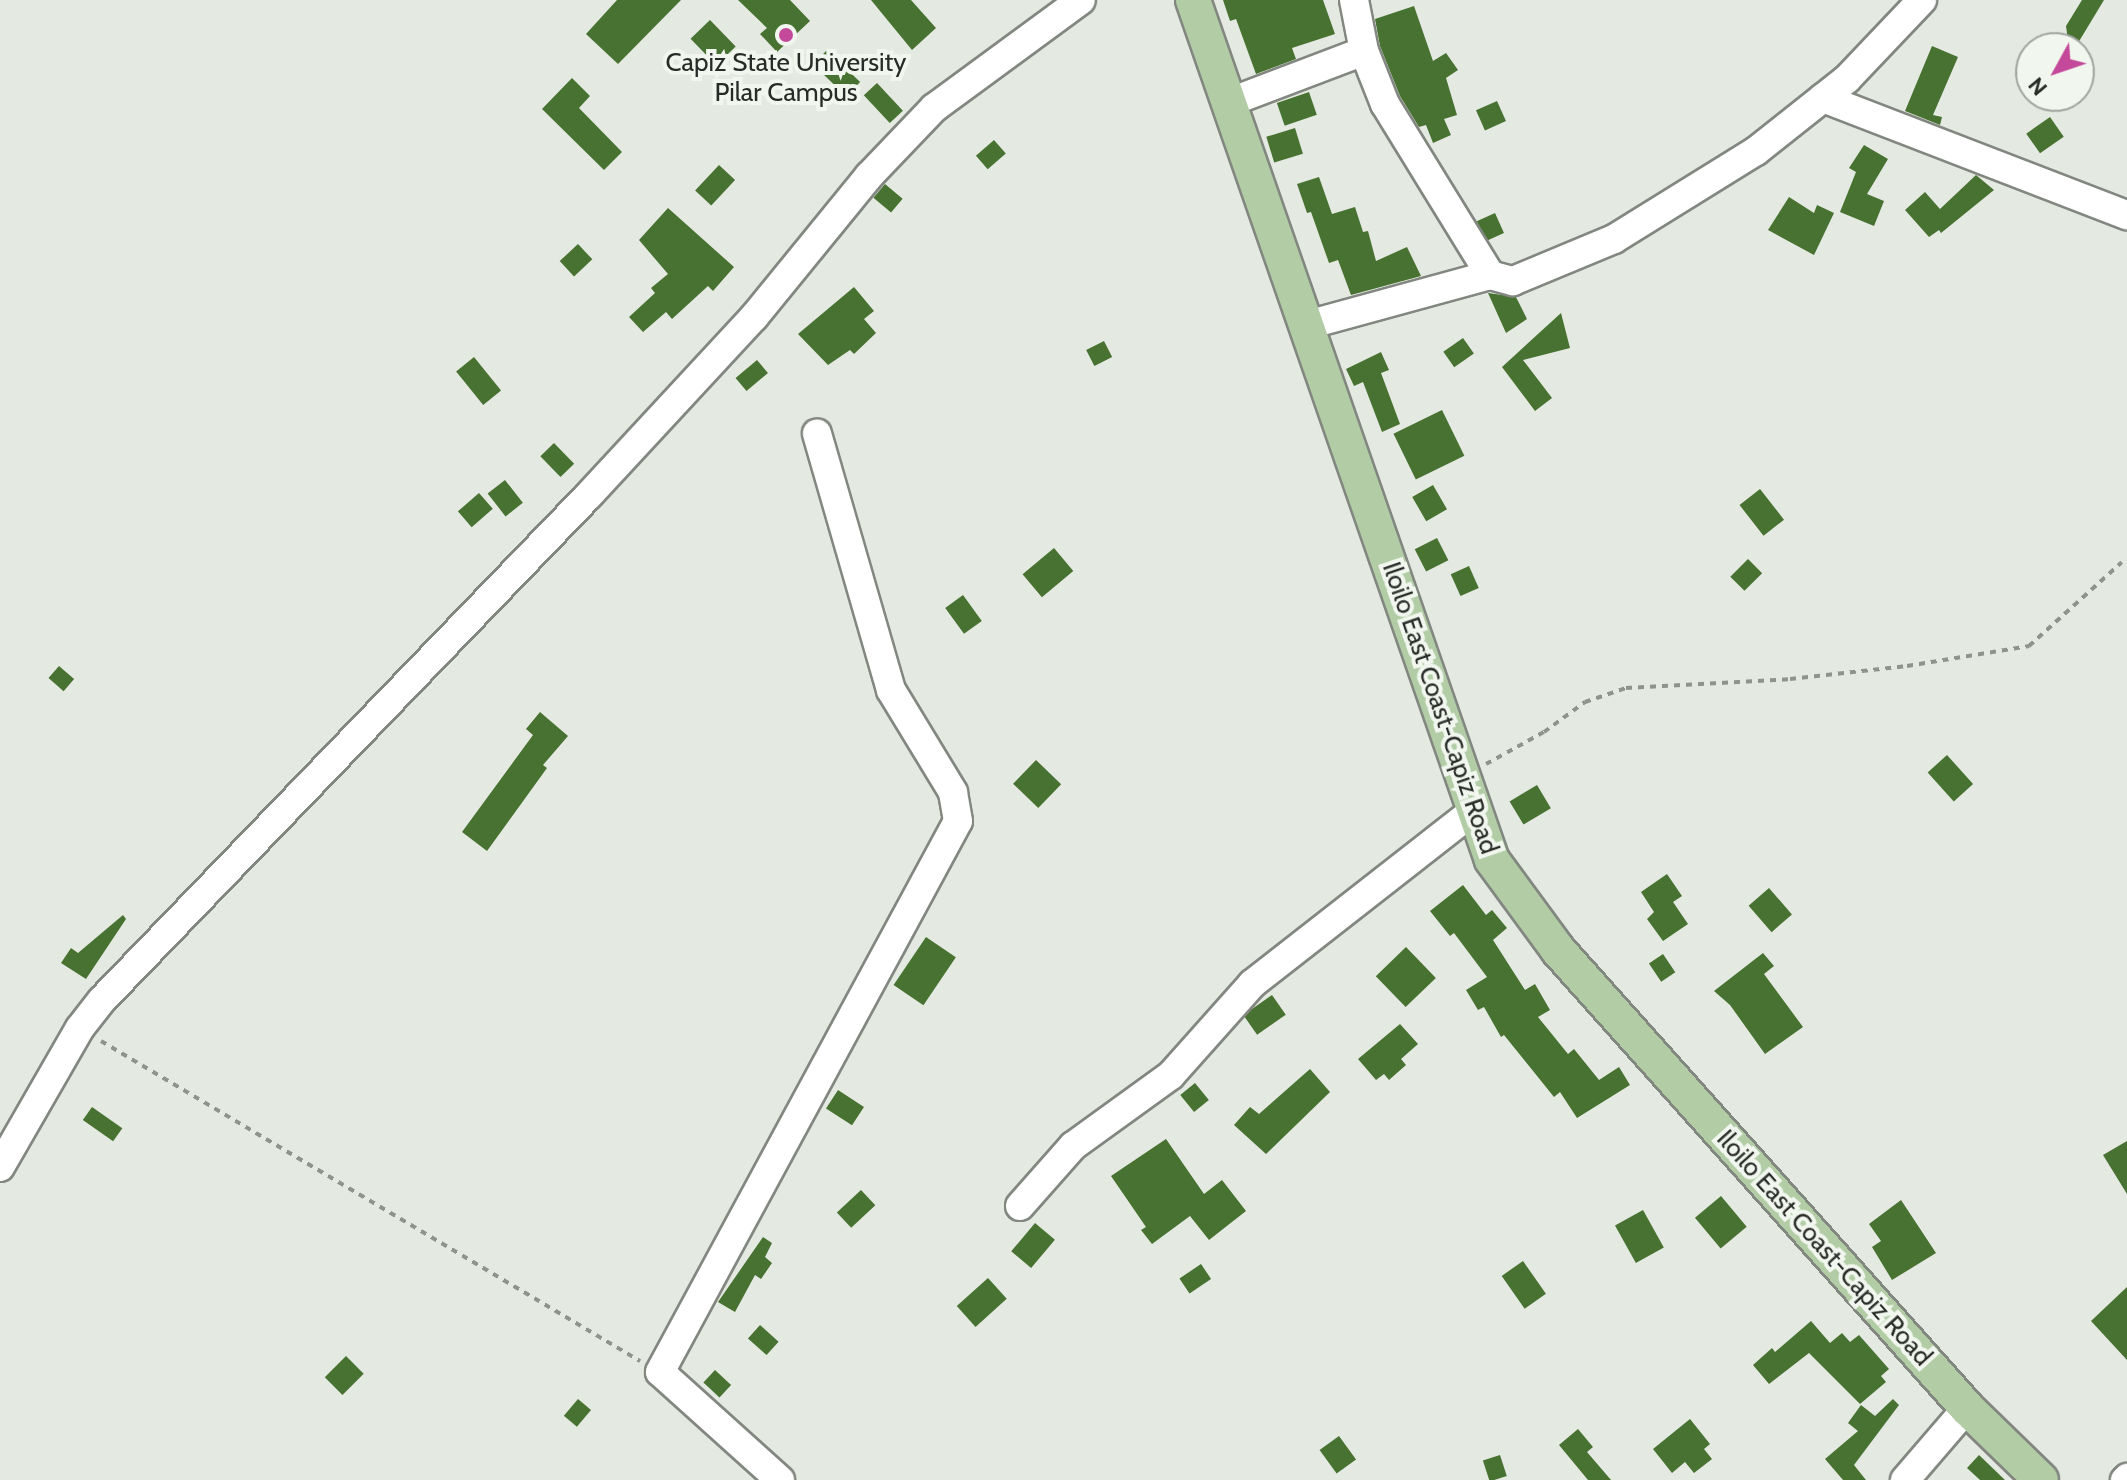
<!DOCTYPE html>
<style>
body{margin:0}
#map{position:relative;width:2127px;height:1480px;overflow:hidden;background:#e4e9e1;font-family:Cabin,sans-serif}
div>[style]{position:absolute}
.building>*{inset:0;background:#487231;transform-origin:0 0}
.path>*{height:4px;margin-top:-2px;transform-origin:0;background:repeating-linear-gradient(90deg,#90938d 0 6px,transparent 0 12px)}
.roads{filter:drop-shadow(2px 0 #828780) drop-shadow(-2px 0 #828780) drop-shadow(0 2px #828780) drop-shadow(0 -2px #828780)}
.minor>*{height:28px;margin:-14px;padding:0 14px;transform-origin:14px;border-radius:14px;background:#fff}
.major>*{height:34px;margin:-17px;padding:0 17px;transform-origin:17px;border-radius:17px;background:#b2cca6}
.dots>*{width:22px;height:22px;translate:-50% -50%;box-sizing:border-box;border:4px solid #f1f7ee;border-radius:50%}
span{translate:-50% -50%;white-space:nowrap;text-align:center;line-height:1.15;-webkit-text-stroke:8px #f1f7ee;paint-order:stroke}
.poi-label{font-size:26px;color:#292b28}
.street-label{font-size:26px;color:#292b28}
.north{position:absolute;left:2015px;top:32px;width:80px;height:80px;box-sizing:border-box;background:#f1f7ee;border:2px solid #a1a59f;border-radius:50%;rotate:230deg;font-size:22px;font-weight:700;line-height:32px;text-align:center;color:#292b28}
.north::after{content:'';display:block;margin:auto;width:28px;height:36px;background:#c5499a;clip-path:polygon(50% 0,100% 100%,50% 72%,0 100%)}
</style>
<div id="map">
<div class="building">
<i style="clip-path:polygon(617px 0,681px 0,618px 64px,586px 34px)"></i>
<i style="clip-path:polygon(738px 0,790px 0,810px 21px,777px 52px,760px 34px,767px 28px)"></i>
<i style="clip-path:polygon(871px 0,911px 0,936px 28px,912px 50px)"></i>
<i style="clip-path:polygon(1223px 0,1323px 0,1335px 34px,1292px 48px,1296px 59px,1256px 74px,1236px 19px,1230px 21px)"></i>
<i style="clip-path:polygon(2082px 0,2104px 0,2075px 48px,2069px 48px,2066px 26px)"></i>
<i style="clip-path:polygon(1414px 6px,1433px 61px,1446px 53px,1458px 70px,1446px 78px,1457px 115px,1444px 119px,1451px 135px,1433px 143px,1426px 125px,1419px 127px,1400px 96px,1380px 46px,1375px 19px)"></i>
<i style="left:710px;top:20px;width:37px;height:27px;rotate:46deg"></i>
<i style="clip-path:polygon(1932px 46px,1958px 57px,1933px 115px,1942px 117px,1940px 125px,1905px 111px)"></i>
<i style="left:827px;top:50px;width:46px;height:20px;rotate:44deg"></i>
<i style="clip-path:polygon(572px 78px,590px 96px,579px 108px,622px 152px,604px 170px,542px 109px)"></i>
<i style="left:877px;top:83px;width:38px;height:18px;rotate:47deg"></i>
<i style="left:1309px;top:92px;width:24px;height:34px;rotate:71deg"></i>
<i style="left:1497px;top:101px;width:22px;height:23px;rotate:66deg"></i>
<i style="left:2050px;top:117px;width:24px;height:29px;rotate:55deg"></i>
<i style="left:1295px;top:128px;width:27px;height:30px;rotate:73deg"></i>
<i style="left:994px;top:140px;width:18px;height:24px;rotate:49deg"></i>
<i style="clip-path:polygon(1864px 145px,1888px 159px,1867px 194px,1884px 201px,1874px 226px,1840px 212px,1856px 172px,1849px 168px)"></i>
<i style="left:719px;top:165px;width:22px;height:35px;rotate:43deg"></i>
<i style="clip-path:polygon(1976px 175px,1994px 190px,1941px 233px,1939px 230px,1929px 237px,1905px 210px,1925px 192px,1940px 209px)"></i>
<i style="clip-path:polygon(1319px 177px,1332px 214px,1355px 207px,1363px 232px,1368px 231px,1376px 261px,1407px 247px,1421px 276px,1351px 295px,1338px 260px,1329px 263px,1311px 212px,1307px 213px,1297px 184px)"></i>
<i style="left:885px;top:184px;width:23px;height:18px;rotate:40deg"></i>
<i style="clip-path:polygon(1789px 197px,1814px 213px,1817px 205px,1834px 213px,1814px 255px,1768px 230px)"></i>
<i style="clip-path:polygon(668px 208px,734px 267px,713px 291px,708px 286px,672px 319px,666px 312px,643px 332px,629px 317px,655px 293px,651px 288px,668px 274px,639px 240px)"></i>
<i style="left:1495px;top:213px;width:22px;height:20px;rotate:66deg"></i>
<i style="left:578px;top:244px;width:21px;height:25px;rotate:47deg"></i>
<i style="clip-path:polygon(854px 287px,874px 311px,864px 319px,876px 333px,854px 354px,850px 350px,828px 365px,798px 334px)"></i>
<i style="clip-path:polygon(1488px 293px,1516px 297px,1527px 319px,1506px 333px)"></i>
<i style="clip-path:polygon(1561px 313px,1570px 348px,1523px 360px,1552px 398px,1535px 411px,1502px 367px)"></i>
<i style="left:1463px;top:338px;width:19px;height:24px;rotate:55deg"></i>
<i style="left:1104px;top:341px;width:18px;height:20px;rotate:63deg"></i>
<i style="clip-path:polygon(1381px 352px,1389px 370px,1381px 373px,1400px 424px,1382px 432px,1363px 382px,1354px 386px,1346px 369px)"></i>
<i style="left:474px;top:357px;width:43px;height:23px;rotate:51deg"></i>
<i style="left:757px;top:360px;width:17px;height:28px;rotate:50deg"></i>
<i style="left:1442px;top:410px;width:51px;height:54px;rotate:64deg"></i>
<i style="left:554px;top:443px;width:29px;height:19px;rotate:46deg"></i>
<i style="left:505px;top:480px;width:29px;height:22px;rotate:52deg"></i>
<i style="left:1433px;top:485px;width:28px;height:24px;rotate:60deg"></i>
<i style="left:1760px;top:489px;width:39px;height:26px;rotate:52deg"></i>
<i style="left:479px;top:493px;width:21px;height:28px;rotate:49deg"></i>
<i style="left:1437px;top:538px;width:25px;height:25px;rotate:63deg"></i>
<i style="left:1054px;top:548px;width:30px;height:41px;rotate:50deg"></i>
<i style="left:1748px;top:559px;width:20px;height:25px;rotate:45deg"></i>
<i style="left:1469px;top:566px;width:24px;height:20px;rotate:66deg"></i>
<i style="left:963px;top:595px;width:32px;height:22px;rotate:54deg"></i>
<i style="left:59px;top:666px;width:20px;height:16px;rotate:41deg"></i>
<i style="clip-path:polygon(540px 712px,568px 736px,543px 765px,547px 768px,487px 851px,462px 832px,533px 735px,526px 729px)"></i>
<i style="left:1947px;top:755px;width:39px;height:26px;rotate:48deg"></i>
<i style="left:1036px;top:760px;width:35px;height:33px;rotate:44deg"></i>
<i style="left:1537px;top:785px;width:27px;height:32px;rotate:59deg"></i>
<i style="clip-path:polygon(1667px 874px,1682px 896px,1673px 902px,1688px 924px,1663px 941px,1647px 919px,1654px 912px,1641px 892px)"></i>
<i style="clip-path:polygon(1463px 885px,1486px 915px,1492px 910px,1507px 928px,1493px 940px,1525px 990px,1535px 984px,1550px 1010px,1538px 1017px,1568px 1054px,1574px 1049px,1599px 1080px,1619px 1067px,1630px 1085px,1577px 1118px,1560px 1092px,1554px 1097px,1504px 1035px,1501px 1037px,1484px 1007px,1478px 1010px,1466px 990px,1487px 977px,1454px 933px,1450px 936px,1430px 911px)"></i>
<i style="left:1769px;top:888px;width:35px;height:27px;rotate:49deg"></i>
<i style="clip-path:polygon(123px 915px,126px 919px,86px 979px,61px 963px,71px 948px,78px 953px)"></i>
<i style="left:926px;top:937px;width:36px;height:58px;rotate:34deg"></i>
<i style="left:1406px;top:947px;width:43px;height:42px;rotate:46deg"></i>
<i style="clip-path:polygon(1763px 953px,1774px 966px,1764px 974px,1803px 1027px,1765px 1054px,1730px 1005px,1714px 991px)"></i>
<i style="left:1663px;top:954px;width:22px;height:17px;rotate:56deg"></i>
<i style="left:1272px;top:995px;width:24px;height:35px;rotate:55deg"></i>
<i style="clip-path:polygon(1400px 1024px,1418px 1044px,1401px 1059px,1406px 1065px,1389px 1080px,1384px 1074px,1376px 1080px,1358px 1059px)"></i>
<i style="clip-path:polygon(1310px 1069px,1330px 1092px,1266px 1154px,1234px 1125px,1250px 1107px,1259px 1114px)"></i>
<i style="left:1195px;top:1083px;width:22px;height:19px;rotate:51deg"></i>
<i style="left:838px;top:1090px;width:31px;height:22px;rotate:33deg"></i>
<i style="left:92px;top:1107px;width:37px;height:16px;rotate:35deg"></i>
<i style="clip-path:polygon(1166px 1139px,1204px 1194px,1222px 1180px,1246px 1211px,1209px 1240px,1190px 1216px,1152px 1244px,1141px 1230px,1146px 1227px,1111px 1176px)"></i>
<i style="clip-path:polygon(2127px 1141px,2127px 1194px,2103px 1155px)"></i>
<i style="left:861px;top:1190px;width:21px;height:33px;rotate:47deg"></i>
<i style="left:1721px;top:1196px;width:40px;height:34px;rotate:50deg"></i>
<i style="clip-path:polygon(1901px 1200px,1936px 1253px,1892px 1280px,1872px 1247px,1881px 1241px,1869px 1224px)"></i>
<i style="left:1643px;top:1210px;width:43px;height:32px;rotate:61deg"></i>
<i style="left:1035px;top:1223px;width:26px;height:37px;rotate:40deg"></i>
<i style="clip-path:polygon(763px 1237px,772px 1243px,765px 1257px,772px 1263px,761px 1279px,755px 1275px,735px 1312px,718px 1302px)"></i>
<i style="left:1523px;top:1261px;width:40px;height:26px;rotate:55deg"></i>
<i style="left:1201px;top:1264px;width:18px;height:26px;rotate:56deg"></i>
<i style="left:988px;top:1278px;width:28px;height:42px;rotate:48deg"></i>
<i style="clip-path:polygon(2127px 1287px,2127px 1360px,2091px 1321px)"></i>
<i style="clip-path:polygon(1811px 1321px,1830px 1343px,1842px 1333px,1850px 1342px,1859px 1335px,1889px 1369px,1881px 1376px,1886px 1382px,1860px 1404px,1809px 1353px,1769px 1384px,1753px 1365px,1772px 1348px,1775px 1352px)"></i>
<i style="left:760px;top:1325px;width:25px;height:18px;rotate:42deg"></i>
<i style="left:346px;top:1356px;width:25px;height:30px;rotate:45deg"></i>
<i style="left:715px;top:1370px;width:22px;height:17px;rotate:43deg"></i>
<i style="left:578px;top:1399px;width:17px;height:22px;rotate:40deg"></i>
<i style="clip-path:polygon(1893px 1399px,1899px 1405px,1854px 1465px,1866px 1480px,1843px 1480px,1825px 1459px,1858px 1431px,1848px 1423px,1861px 1405px,1875px 1416px)"></i>
<i style="clip-path:polygon(1690px 1419px,1710px 1444px,1704px 1449px,1712px 1459px,1694px 1473px,1685px 1462px,1672px 1473px,1653px 1449px)"></i>
<i style="clip-path:polygon(1578px 1429px,1593px 1447px,1587px 1452px,1611px 1480px,1588px 1480px,1559px 1445px)"></i>
<i style="left:1339px;top:1436px;width:29px;height:24px;rotate:54deg"></i>
<i style="left:1500px;top:1455px;width:22px;height:18px;rotate:72deg"></i>
<i style="clip-path:polygon(1979px 1455px,2005px 1480px,1980px 1480px,1967px 1468px)"></i>
</div>
<div class="path">
<i style="left:1486px;top:764px;width:66px;rotate:-28.9deg"></i>
<i style="left:1544px;top:732px;width:51px;rotate:-36.2deg"></i>
<i style="left:1585px;top:702px;width:43px;rotate:-18.9deg"></i>
<i style="left:1626px;top:688px;width:164px;rotate:-3.1deg"></i>
<i style="left:1790px;top:679px;width:118px;rotate:-6.3deg"></i>
<i style="left:1907px;top:666px;width:124px;rotate:-9.3deg"></i>
<i style="left:2029px;top:646px;width:125px;rotate:-42.1deg"></i>
<i style="left:101px;top:1041px;width:627px;rotate:30.7deg"></i>
</div>
<div class="roads">
<div class="minor">
<i style="left:1354px;top:0;width:52px;rotate:78.9deg"></i>
<i style="left:1823px;top:98px;width:326px;rotate:21.1deg"></i>
<i style="left:1230px;top:102px;width:143px;rotate:-20.8deg"></i>
<i style="left:1364px;top:51px;width:57px;rotate:68.4deg"></i>
<i style="left:1385px;top:104px;width:201px;rotate:58.4deg"></i>
<i style="left:1490px;top:275px;width:24px;rotate:15deg"></i>
<i style="left:1513px;top:281px;width:109px;rotate:-22.6deg"></i>
<i style="left:1614px;top:239px;width:167px;rotate:-31.8deg"></i>
<i style="left:1756px;top:151px;width:116px;rotate:-38.4deg"></i>
<i style="left:1847px;top:79px;width:109px;rotate:-46.5deg"></i>
<i style="left:1307px;top:325px;width:190px;rotate:-15.3deg"></i>
<i style="left:0;top:1167px;width:160px;rotate:-60.1deg"></i>
<i style="left:80px;top:1028px;width:36px;rotate:-52deg"></i>
<i style="left:102px;top:1000px;width:702px;rotate:-46.04deg"></i>
<i style="left:589px;top:495px;width:243px;rotate:-47.2deg"></i>
<i style="left:754px;top:317px;width:182px;rotate:-50.8deg"></i>
<i style="left:869px;top:176px;width:94px;rotate:-46.3deg"></i>
<i style="left:934px;top:108px;width:182px;rotate:-36.3deg"></i>
<i style="left:1020px;top:1206px;width:80px;rotate:-48.5deg"></i>
<i style="left:1073px;top:1146px;width:121px;rotate:-35.9deg"></i>
<i style="left:1171px;top:1075px;width:122px;rotate:-48.3deg"></i>
<i style="left:1252px;top:984px;width:283px;rotate:-38deg"></i>
<i style="left:780px;top:1480px;width:161px;rotate:-138deg"></i>
<i style="left:660px;top:1372px;width:626px;rotate:-61.59deg"></i>
<i style="left:958px;top:821px;width:29px;rotate:-100deg"></i>
<i style="left:953px;top:792px;width:119px;rotate:-121.3deg"></i>
<i style="left:891px;top:690px;width:267px;rotate:-106.1deg"></i>
<i style="left:1905px;top:1480px;width:95px;rotate:-49.3deg"></i>
<i style="left:2125px;top:1480px;width:3px;rotate:-45deg"></i>
</div>
<div class="major">
<i style="left:1193px;top:0;width:910px;rotate:70.83deg"></i>
<i style="left:1492px;top:860px;width:112px;rotate:53.7deg"></i>
<i style="left:1558px;top:950px;width:614px;rotate:48.23deg"></i>
<i style="left:1967px;top:1408px;width:103px;rotate:44.2deg"></i>
</div>
</div>
<div class="dots">
<i style="left:786px;top:35px;background:#c5499a"></i>
</div>
<div class="poi-label">
<span style="left:786px;top:78px">Capiz State University<br>Pilar Campus</span>
</div>
<div class="street-label">
<span style="left:1440px;top:708px;rotate:71deg">Iloilo East Coast-Capiz Road</span>
<span style="left:1824px;top:1248px;rotate:48deg">Iloilo East Coast-Capiz Road</span>
</div>
<div class="north">N</div>
</div>
